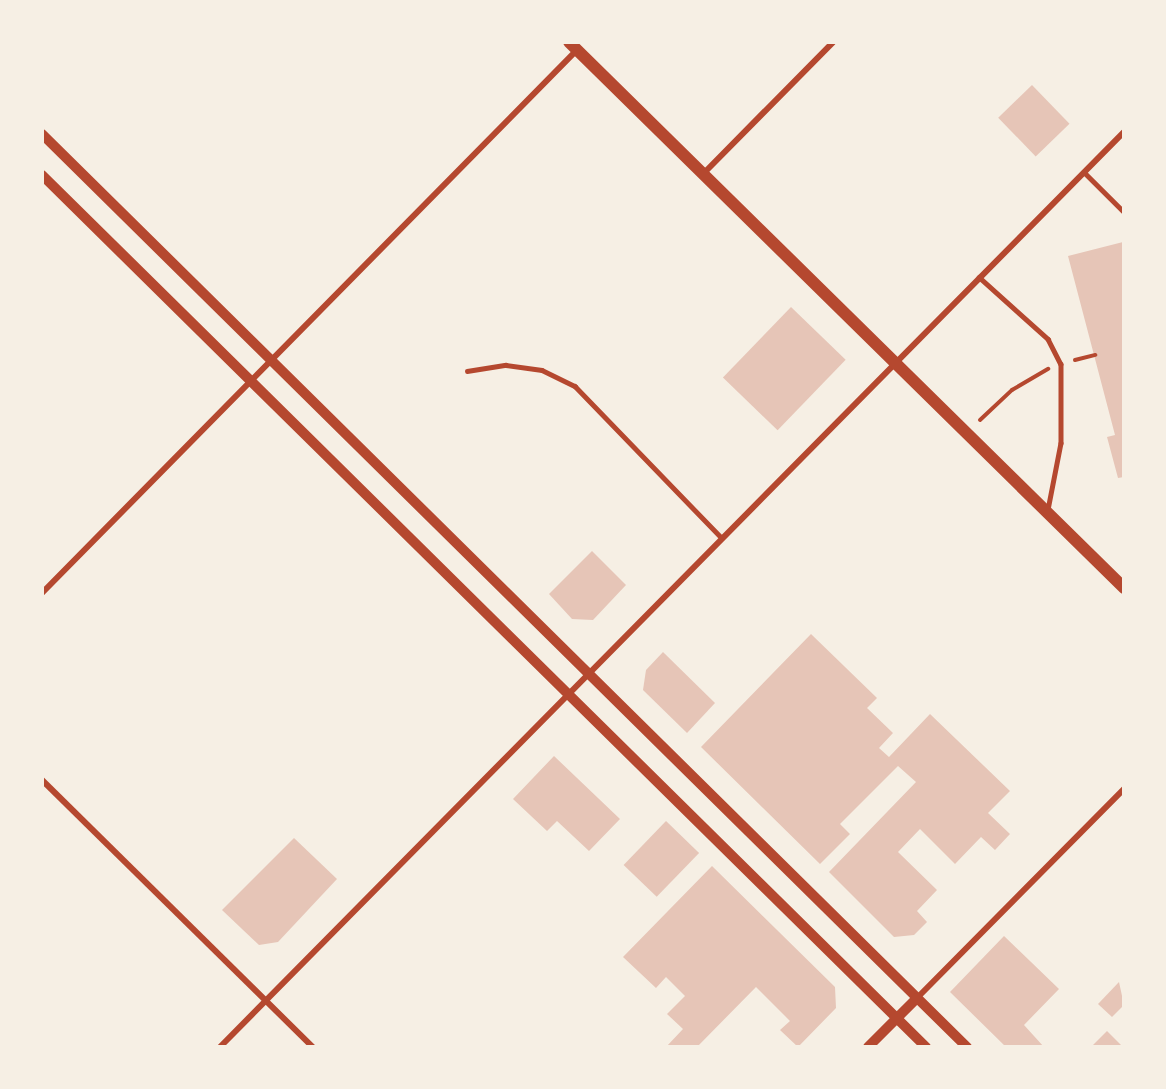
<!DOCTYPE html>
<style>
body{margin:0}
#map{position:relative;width:1166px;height:1089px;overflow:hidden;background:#f6efe4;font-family:"PT Sans Narrow",sans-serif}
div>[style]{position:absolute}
.building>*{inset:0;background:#e6c5b7;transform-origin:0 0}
.path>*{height:4px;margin:-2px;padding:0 2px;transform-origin:2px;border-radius:2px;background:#b5482f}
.service>*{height:4.5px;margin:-2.25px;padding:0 2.25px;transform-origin:2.25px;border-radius:2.25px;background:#b5482f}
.minor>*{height:6px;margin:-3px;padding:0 3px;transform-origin:3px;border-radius:3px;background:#b5482f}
.tertiary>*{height:10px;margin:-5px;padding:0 5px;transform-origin:5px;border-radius:5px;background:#b5482f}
.secondary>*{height:12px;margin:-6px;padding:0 6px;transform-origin:6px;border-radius:6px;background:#b5482f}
span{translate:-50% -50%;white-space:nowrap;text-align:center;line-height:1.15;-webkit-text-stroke:6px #f6efe4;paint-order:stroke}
.frame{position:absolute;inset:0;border:44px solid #f6efe4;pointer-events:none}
</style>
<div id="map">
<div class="building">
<i style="left:1032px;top:85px;width:54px;height:47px;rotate:46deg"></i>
<i style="clip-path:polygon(1123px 242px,1124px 477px,1118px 478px,1107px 437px,1115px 435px,1068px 256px)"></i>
<i style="left:791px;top:307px;width:76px;height:98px;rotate:44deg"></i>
<i style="clip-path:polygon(592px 551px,626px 585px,593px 620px,572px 619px,549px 594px)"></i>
<i style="clip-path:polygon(811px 634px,877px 698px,867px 708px,893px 733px,879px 748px,889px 757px,930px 714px,1010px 791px,988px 813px,1010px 834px,995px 850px,981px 837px,955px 864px,920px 829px,898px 852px,937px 890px,917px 911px,927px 922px,914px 935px,894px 937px,829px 872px,916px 782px,898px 766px,840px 824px,850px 834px,820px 864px,701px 747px)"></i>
<i style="clip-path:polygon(663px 652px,715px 703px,687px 733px,643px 690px,646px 670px)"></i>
<i style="clip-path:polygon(554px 756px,620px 819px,589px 851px,557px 821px,547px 831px,513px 799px)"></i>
<i style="left:666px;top:821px;width:46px;height:61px;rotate:44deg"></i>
<i style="clip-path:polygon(294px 838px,337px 879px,278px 942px,259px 945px,222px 910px)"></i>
<i style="clip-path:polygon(712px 866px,835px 987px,836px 1008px,798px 1047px,780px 1030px,790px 1021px,756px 987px,697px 1047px,666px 1047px,683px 1029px,667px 1014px,685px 996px,666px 977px,656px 988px,623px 957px)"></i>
<i style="clip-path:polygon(1004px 936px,1059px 989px,1024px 1025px,1044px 1047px,1006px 1047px,950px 992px)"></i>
<i style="clip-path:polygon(1119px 982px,1124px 1005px,1112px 1017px,1098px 1004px)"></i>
<i style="clip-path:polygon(1107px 1031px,1123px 1047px,1091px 1047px)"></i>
</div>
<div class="path">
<i style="left:1075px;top:360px;width:21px;rotate:-14deg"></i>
<i style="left:980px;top:420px;width:44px;rotate:-43.2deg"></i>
<i style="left:1012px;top:390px;width:42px;rotate:-30.3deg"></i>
</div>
<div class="service">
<i style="left:1084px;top:172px;width:57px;rotate:45deg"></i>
<i style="left:979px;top:277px;width:93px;rotate:41.9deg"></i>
<i style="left:1048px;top:339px;width:28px;rotate:63deg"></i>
<i style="left:1061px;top:364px;width:79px;rotate:90deg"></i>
<i style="left:1061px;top:443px;width:68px;rotate:101deg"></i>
<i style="left:467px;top:371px;width:39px;rotate:-9deg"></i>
<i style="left:506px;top:365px;width:36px;rotate:8deg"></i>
<i style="left:542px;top:370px;width:37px;rotate:26deg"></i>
<i style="left:575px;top:386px;width:210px;rotate:46deg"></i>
</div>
<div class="minor">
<i style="left:703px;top:174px;width:185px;rotate:-45.4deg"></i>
<i style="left:42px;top:593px;width:762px;rotate:-45.43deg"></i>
<i style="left:42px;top:780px;width:380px;rotate:44.6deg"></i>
<i style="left:917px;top:998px;width:294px;rotate:-45.3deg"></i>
<i style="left:220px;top:1047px;width:1286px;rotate:-45.35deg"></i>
</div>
<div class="tertiary">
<i style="left:42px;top:134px;width:1300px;rotate:44.63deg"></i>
<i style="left:42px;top:175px;width:1242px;rotate:44.61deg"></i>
<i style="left:868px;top:1047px;width:69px;rotate:-45deg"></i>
</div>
<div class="secondary">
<i style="left:569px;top:42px;width:779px;rotate:44.53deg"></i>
</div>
<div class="frame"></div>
</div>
